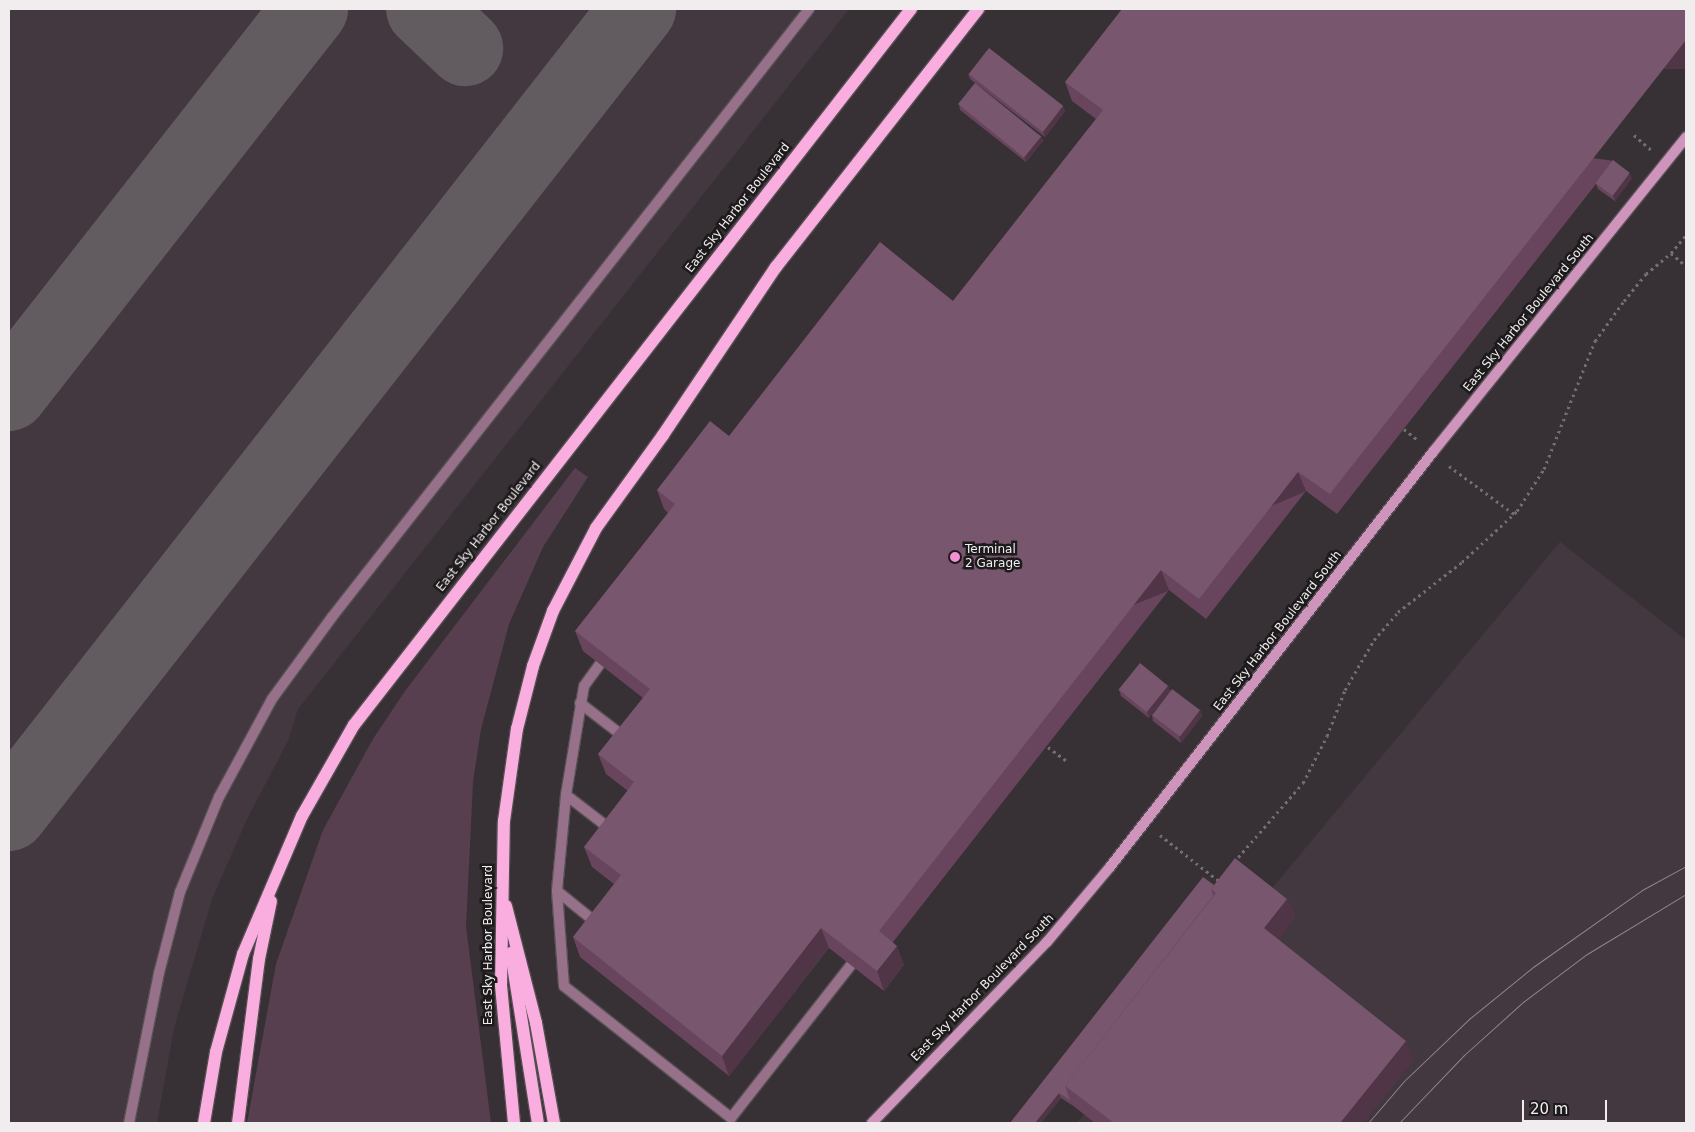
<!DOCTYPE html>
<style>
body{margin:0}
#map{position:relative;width:1695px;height:1132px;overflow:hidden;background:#373135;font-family:"DejaVu Sans",sans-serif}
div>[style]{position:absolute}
.built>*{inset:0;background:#443840}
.green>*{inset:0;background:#583f4f}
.taxiway>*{height:76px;margin:-38px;padding:0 38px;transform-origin:38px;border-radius:38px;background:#625c60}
.path>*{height:3px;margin-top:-1.5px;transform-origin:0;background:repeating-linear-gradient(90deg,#736e71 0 2.5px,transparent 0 6.5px)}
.roads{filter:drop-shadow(1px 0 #554f53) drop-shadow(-1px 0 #554f53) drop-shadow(0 1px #554f53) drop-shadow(0 -1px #554f53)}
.lane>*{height:10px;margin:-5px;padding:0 5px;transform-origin:5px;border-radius:5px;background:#97718a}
.secondary>*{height:10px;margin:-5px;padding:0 5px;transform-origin:5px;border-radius:5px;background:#cf94bb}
.primary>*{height:12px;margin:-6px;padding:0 6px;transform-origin:6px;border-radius:6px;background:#faaee0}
.tram>*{height:1px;margin:-0.5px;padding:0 0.5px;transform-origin:0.5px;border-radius:0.5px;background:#8c878a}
.wall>*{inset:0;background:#69445d}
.shaded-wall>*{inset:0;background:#4f3546;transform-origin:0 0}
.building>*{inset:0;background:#78566d;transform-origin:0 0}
.dots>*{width:14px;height:14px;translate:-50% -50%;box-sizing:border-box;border:2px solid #1d1a1c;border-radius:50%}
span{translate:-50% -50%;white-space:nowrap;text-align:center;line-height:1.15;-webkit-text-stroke:5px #1d1a1c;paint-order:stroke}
.street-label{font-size:12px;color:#f1edef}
.poi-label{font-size:12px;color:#f1edef}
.left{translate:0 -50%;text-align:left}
.frame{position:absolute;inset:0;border:10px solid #f1edef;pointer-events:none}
.scale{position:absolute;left:1522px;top:1100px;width:85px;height:22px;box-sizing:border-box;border:2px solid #f1edef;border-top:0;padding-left:6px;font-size:15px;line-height:18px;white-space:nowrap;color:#f1edef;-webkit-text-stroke:4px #1d1a1c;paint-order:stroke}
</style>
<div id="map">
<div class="built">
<i style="clip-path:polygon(9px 9px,849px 9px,298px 709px,288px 741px,247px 819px,212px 899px,174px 1028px,157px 1123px,9px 1123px)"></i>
<i style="clip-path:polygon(1560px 542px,1686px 640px,1686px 1123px,1077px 1123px)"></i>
</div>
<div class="green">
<i style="clip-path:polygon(575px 468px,588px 477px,543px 547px,509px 624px,481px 729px,473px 782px,466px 927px,491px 1123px,247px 1123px,276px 964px,323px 830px,373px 739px,405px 691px)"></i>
</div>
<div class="taxiway">
<i style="left:424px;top:9px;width:57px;rotate:43.6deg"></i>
<i style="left:9px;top:393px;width:488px;rotate:-51.9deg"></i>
<i style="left:9px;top:813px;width:1021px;rotate:-51.96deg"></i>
</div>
<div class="path">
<i style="left:1634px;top:135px;width:23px;rotate:41deg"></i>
<i style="left:1671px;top:253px;width:23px;rotate:-50deg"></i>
<i style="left:1404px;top:429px;width:19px;rotate:39deg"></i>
<i style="left:1449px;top:466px;width:81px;rotate:36.4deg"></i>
<i style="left:1048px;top:747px;width:25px;rotate:37deg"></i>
<i style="left:1160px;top:835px;width:75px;rotate:37.9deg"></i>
<i style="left:1234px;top:862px;width:105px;rotate:-48.9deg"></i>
<i style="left:1303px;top:783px;width:53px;rotate:-62.9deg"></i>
<i style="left:1327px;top:736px;width:49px;rotate:-68.6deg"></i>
<i style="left:1345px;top:690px;width:58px;rotate:-59.9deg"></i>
<i style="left:1374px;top:640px;width:37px;rotate:-49deg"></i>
<i style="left:1398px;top:612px;width:81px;rotate:-38deg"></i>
<i style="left:1462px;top:562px;width:75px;rotate:-42.8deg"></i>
<i style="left:1517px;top:511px;width:50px;rotate:-57.3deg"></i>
<i style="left:1544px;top:469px;width:138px;rotate:-68.3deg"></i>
<i style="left:1595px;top:341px;width:49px;rotate:-54.1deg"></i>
<i style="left:1624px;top:301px;width:35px;rotate:-51deg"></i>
<i style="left:1646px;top:274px;width:33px;rotate:-40deg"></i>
<i style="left:1671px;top:253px;width:20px;rotate:41deg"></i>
</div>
<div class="roads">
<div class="lane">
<i style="left:600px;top:664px;width:27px;rotate:126deg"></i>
<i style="left:584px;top:686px;width:110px;rotate:99.4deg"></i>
<i style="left:566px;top:795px;width:96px;rotate:95.4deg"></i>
<i style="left:557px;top:891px;width:95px;rotate:85.8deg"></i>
<i style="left:564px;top:986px;width:213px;rotate:38.3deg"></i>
<i style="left:731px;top:1118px;width:194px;rotate:-51.9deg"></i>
<i style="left:580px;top:703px;width:59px;rotate:37.5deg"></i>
<i style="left:566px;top:795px;width:59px;rotate:37.5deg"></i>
<i style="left:557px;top:891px;width:54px;rotate:39deg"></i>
<i style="left:129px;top:1123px;width:153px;rotate:-78.7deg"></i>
<i style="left:159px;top:973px;width:84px;rotate:-75.5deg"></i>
<i style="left:180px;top:892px;width:103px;rotate:-67.7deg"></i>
<i style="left:219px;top:797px;width:111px;rotate:-61.6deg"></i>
<i style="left:272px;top:699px;width:102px;rotate:-53.8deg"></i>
<i style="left:332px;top:617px;width:773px;rotate:-51.88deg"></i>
</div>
<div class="secondary">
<i style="left:872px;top:1123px;width:252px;rotate:-46deg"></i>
<i style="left:1047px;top:942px;width:98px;rotate:-50deg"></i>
<i style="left:1110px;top:867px;width:526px;rotate:-52.11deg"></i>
<i style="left:1433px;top:452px;width:404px;rotate:-51.2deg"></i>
</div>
<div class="primary">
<i style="left:506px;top:906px;width:121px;rotate:75.6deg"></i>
<i style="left:536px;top:1023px;width:102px;rotate:79.8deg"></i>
<i style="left:511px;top:953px;width:172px;rotate:81deg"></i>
<i style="left:204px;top:1123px;width:72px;rotate:-80.4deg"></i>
<i style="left:216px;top:1052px;width:102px;rotate:-74.6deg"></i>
<i style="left:243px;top:954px;width:150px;rotate:-66.9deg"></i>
<i style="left:302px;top:816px;width:105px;rotate:-60.3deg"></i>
<i style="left:354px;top:725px;width:907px;rotate:-52.12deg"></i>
<i style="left:238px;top:1123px;width:165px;rotate:-82.7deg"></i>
<i style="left:259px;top:959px;width:59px;rotate:-78.3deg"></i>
<i style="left:514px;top:1123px;width:139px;rotate:-95.4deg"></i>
<i style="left:501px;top:985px;width:164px;rotate:-89deg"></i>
<i style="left:504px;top:821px;width:93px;rotate:-82deg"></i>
<i style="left:517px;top:729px;width:65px;rotate:-75.7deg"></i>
<i style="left:533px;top:666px;width:59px;rotate:-70deg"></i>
<i style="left:553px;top:611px;width:93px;rotate:-62.6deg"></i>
<i style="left:596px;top:528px;width:115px;rotate:-54.2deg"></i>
<i style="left:663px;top:435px;width:202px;rotate:-56.1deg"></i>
<i style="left:776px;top:267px;width:328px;rotate:-51.9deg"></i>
</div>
</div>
<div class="tram">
<i style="left:1368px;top:1123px;width:55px;rotate:-49.4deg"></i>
<i style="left:1404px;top:1081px;width:90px;rotate:-43.6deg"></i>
<i style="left:1469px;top:1019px;width:82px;rotate:-39.1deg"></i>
<i style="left:1533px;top:967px;width:133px;rotate:-35.2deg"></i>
<i style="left:1642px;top:890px;width:50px;rotate:-28.6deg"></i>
<i style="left:1399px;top:1123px;width:94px;rotate:-46.3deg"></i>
<i style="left:1464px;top:1055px;width:79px;rotate:-41.9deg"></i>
<i style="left:1523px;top:1002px;width:80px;rotate:-36.9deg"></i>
<i style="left:1587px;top:954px;width:116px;rotate:-31.2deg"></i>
</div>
<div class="wall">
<i style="clip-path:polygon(968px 74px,1063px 106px,1065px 111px,1045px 137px,970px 79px)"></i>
<i style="clip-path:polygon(1065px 82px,1614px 161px,1632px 178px,1615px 201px,1598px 189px,1596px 184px,1337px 514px,1306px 491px,1206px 619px,1169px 590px,893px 942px,904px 965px,884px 991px,829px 948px,729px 1076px,580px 957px,573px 937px,614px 884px,592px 867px,584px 847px,628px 791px,606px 774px,598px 754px,643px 698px,583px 651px,575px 631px,668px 513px,664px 509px,657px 490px,729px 436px,953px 301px,1096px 119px,1072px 101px)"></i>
<i style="clip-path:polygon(959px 105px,1041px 136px,1043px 141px,1026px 162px,960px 110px)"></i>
<i style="clip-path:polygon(1168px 686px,1170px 691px,1149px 718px,1121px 696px,1119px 690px)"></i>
<i style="clip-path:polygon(1200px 710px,1202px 716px,1181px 743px,1153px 721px,1152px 715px)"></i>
<i style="clip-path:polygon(1214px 885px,1287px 899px,1295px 918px,1278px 939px,1413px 1060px,1363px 1123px,1095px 1123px,1072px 1105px,1061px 1098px,1041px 1123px,1010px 1123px)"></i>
</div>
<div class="shaded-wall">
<i style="left:1686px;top:40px;width:29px;height:577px;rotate:90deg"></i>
<i style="clip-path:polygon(1063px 106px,1065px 111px,1045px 137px,1043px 132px)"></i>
<i style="clip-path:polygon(1041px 136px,1043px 141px,1026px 162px,1024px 157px)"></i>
<i style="clip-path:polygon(1630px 173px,1632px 178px,1615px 201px,1613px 196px)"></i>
<i style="left:1298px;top:472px;width:21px;height:161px;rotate:67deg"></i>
<i style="left:1161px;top:570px;width:22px;height:458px;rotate:68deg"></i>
<i style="clip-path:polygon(1168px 686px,1170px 691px,1149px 718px,1147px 712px)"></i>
<i style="clip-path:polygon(1200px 710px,1202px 716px,1181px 743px,1179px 737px)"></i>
<i style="clip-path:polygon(1287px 899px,1295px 918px,1272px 948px,1264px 928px)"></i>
<i style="clip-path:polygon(821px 928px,829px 948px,729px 1076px,722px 1056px)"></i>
<i style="clip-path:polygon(897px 946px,904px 965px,884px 991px,877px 971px)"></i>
<i style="clip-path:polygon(1406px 1041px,1413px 1060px,1363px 1123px,1340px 1123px)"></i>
<i style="clip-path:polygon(1059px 1093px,1061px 1098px,1041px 1123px,1035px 1123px)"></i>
</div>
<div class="building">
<i style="clip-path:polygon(1122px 9px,1686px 9px,1686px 40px,1330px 494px,1298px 472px,1199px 599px,1161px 570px,879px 931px,897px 946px,877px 971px,821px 928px,722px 1056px,573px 937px,621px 875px,584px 847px,634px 782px,598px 754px,650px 689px,575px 631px,675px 504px,657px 490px,710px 421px,729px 436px,880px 242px,953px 301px,1103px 110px,1065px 82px)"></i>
<i style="left:989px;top:48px;width:94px;height:33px;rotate:38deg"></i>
<i style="left:975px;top:83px;width:85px;height:27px;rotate:39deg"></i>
<i style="left:1613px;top:160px;width:21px;height:29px;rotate:37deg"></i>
<i style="left:1140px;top:663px;width:36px;height:34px;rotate:39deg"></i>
<i style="left:1172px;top:689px;width:35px;height:33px;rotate:37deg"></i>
<i style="clip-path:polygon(1235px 858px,1287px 899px,1264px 928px,1406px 1041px,1340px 1123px,1114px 1123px,1065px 1086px,1216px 893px,1211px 889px)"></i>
<i style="clip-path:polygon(1203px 877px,1214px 885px,1211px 889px,1213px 896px,1065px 1086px,1070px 1100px,1059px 1093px,1035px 1123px,1010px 1123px)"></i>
</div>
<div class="dots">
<i style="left:955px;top:557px;background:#f491d4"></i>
</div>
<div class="street-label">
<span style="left:738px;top:208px;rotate:-52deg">East Sky Harbor Boulevard</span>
<span style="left:1529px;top:313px;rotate:-51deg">East Sky Harbor Boulevard South</span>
<span style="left:489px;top:527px;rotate:-52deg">East Sky Harbor Boulevard</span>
<span style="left:1278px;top:631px;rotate:-52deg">East Sky Harbor Boulevard South</span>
<span style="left:489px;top:945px;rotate:-90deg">East Sky Harbor Boulevard</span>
<span style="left:983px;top:988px;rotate:-46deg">East Sky Harbor Boulevard South</span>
</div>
<div class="poi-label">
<span class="left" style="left:965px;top:557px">Terminal<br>2 Garage</span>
</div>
<div class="frame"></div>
<div class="scale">20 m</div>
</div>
